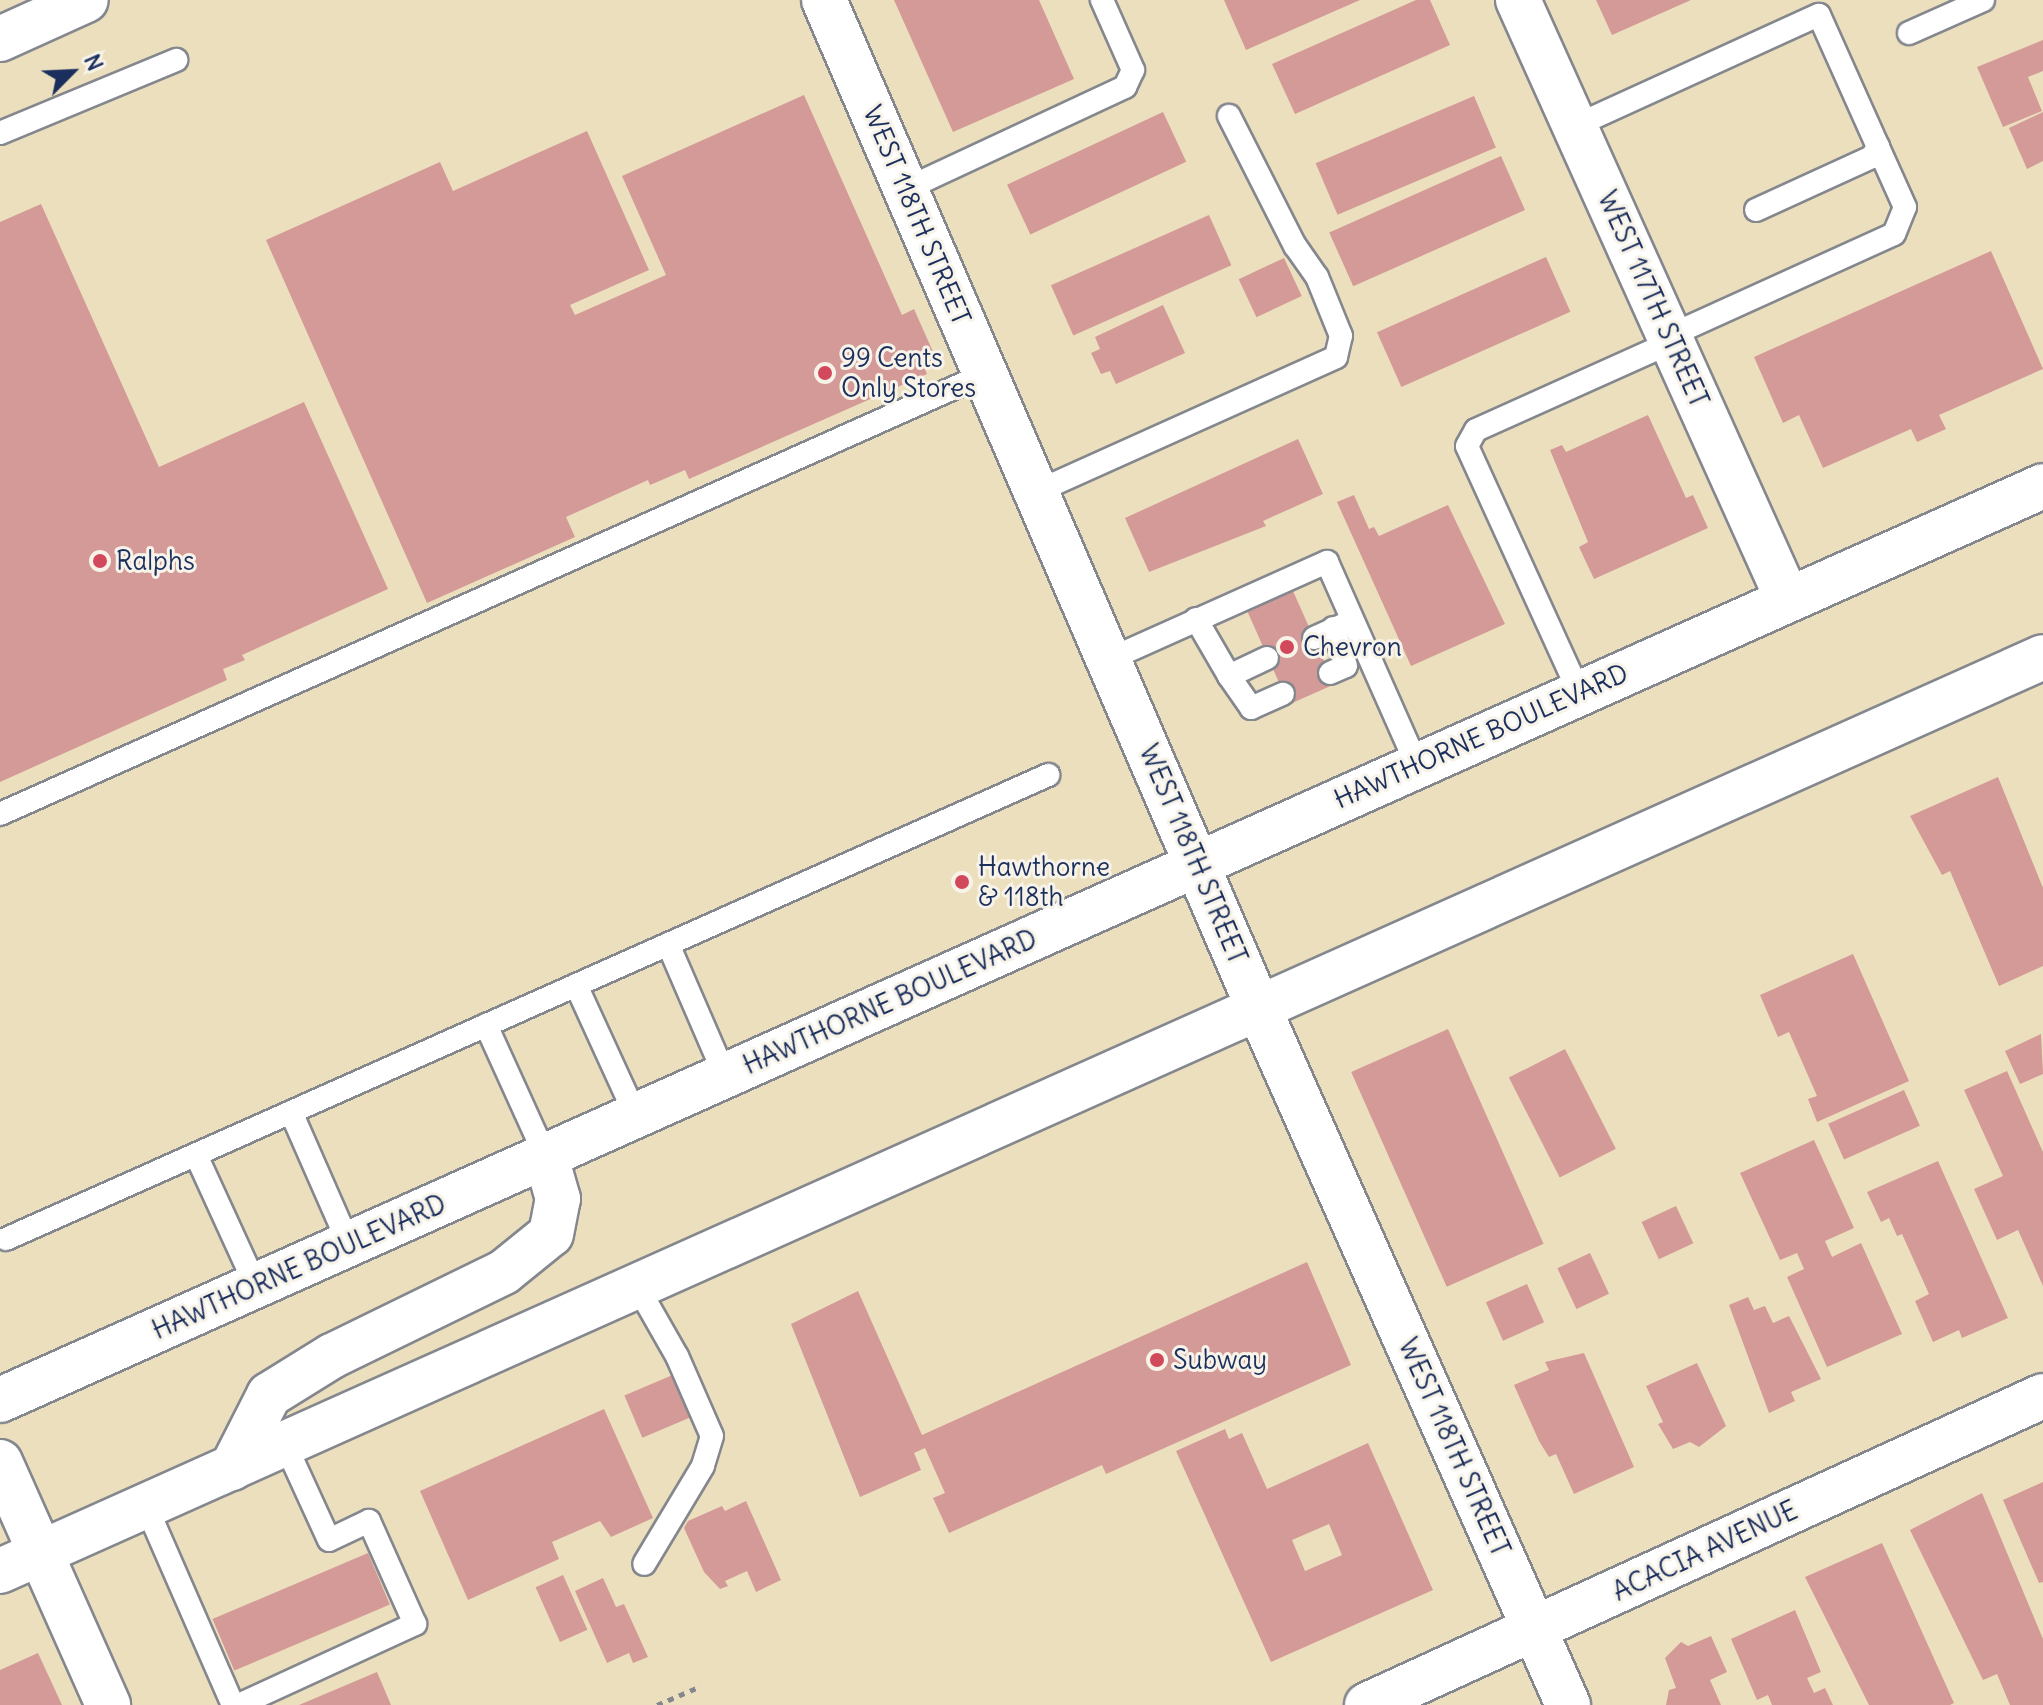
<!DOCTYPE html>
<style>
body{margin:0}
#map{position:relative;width:2043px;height:1705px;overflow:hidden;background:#ecdfbd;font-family:Delius,sans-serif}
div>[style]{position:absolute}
.building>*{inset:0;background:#d49a97;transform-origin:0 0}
.path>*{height:5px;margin-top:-2.5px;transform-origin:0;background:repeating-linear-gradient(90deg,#84878e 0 6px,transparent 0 12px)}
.roads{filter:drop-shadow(2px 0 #84878e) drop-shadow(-2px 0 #84878e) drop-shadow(0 2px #84878e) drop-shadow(0 -2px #84878e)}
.service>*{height:22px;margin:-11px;padding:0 11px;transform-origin:11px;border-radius:11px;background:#fff}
.minor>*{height:44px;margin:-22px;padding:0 22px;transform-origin:22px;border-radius:22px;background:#fff}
.tertiary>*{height:44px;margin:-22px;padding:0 22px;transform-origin:22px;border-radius:22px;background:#fff}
.primary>*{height:44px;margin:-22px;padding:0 22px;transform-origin:22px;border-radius:22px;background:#fff}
.dots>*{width:22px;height:22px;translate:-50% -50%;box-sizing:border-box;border:4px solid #f7f3e8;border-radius:50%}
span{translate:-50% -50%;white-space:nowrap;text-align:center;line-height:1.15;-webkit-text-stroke:6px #f7f3e8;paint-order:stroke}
.street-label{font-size:26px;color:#1b2f5e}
.poi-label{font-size:26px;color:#1b2f5e}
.left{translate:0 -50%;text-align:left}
.north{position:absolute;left:32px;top:32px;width:80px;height:80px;-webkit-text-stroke:6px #f7f3e8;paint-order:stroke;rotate:66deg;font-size:22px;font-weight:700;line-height:32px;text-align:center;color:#1b2f5e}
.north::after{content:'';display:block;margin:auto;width:28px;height:36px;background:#1b2f5e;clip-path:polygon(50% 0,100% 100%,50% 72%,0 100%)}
</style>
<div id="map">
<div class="building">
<i style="clip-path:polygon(894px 0,1039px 0,1074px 79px,953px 132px)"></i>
<i style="clip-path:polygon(1224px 0,1360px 0,1246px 50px)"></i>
<i style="clip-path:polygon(1416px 0,1430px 0,1450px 45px,1295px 114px,1272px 64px)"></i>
<i style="clip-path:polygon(1596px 0,1691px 0,1612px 35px)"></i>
<i style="clip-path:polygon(2043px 40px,2043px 71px,2028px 77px,2042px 111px,2003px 127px,1977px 67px)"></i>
<i style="clip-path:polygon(804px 95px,902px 315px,914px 309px,938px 363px,925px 369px,927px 374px,689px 479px,685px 470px,650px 485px,648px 480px,566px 517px,575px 537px,427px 603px,266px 240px,440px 162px,453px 191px,587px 131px,649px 270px,570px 305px,575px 315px,666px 275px,622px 176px)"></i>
<i style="left:1474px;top:96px;width:56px;height:172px;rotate:67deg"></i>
<i style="left:1163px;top:112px;width:55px;height:172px;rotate:65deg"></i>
<i style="clip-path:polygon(2043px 112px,2043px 161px,2027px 169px,2009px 128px)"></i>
<i style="left:1501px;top:156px;width:59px;height:188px;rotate:66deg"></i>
<i style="clip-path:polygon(41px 204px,159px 467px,304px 402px,388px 589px,242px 655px,245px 660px,223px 669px,227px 680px,0 782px,0 222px)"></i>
<i style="left:1209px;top:215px;width:55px;height:173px;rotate:66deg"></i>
<i style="clip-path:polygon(1991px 251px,2043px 369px,1939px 415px,1946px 429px,1917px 442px,1911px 429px,1823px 468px,1799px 415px,1783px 423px,1754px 357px)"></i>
<i style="left:1546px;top:257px;width:60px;height:185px;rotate:66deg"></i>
<i style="left:1284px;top:258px;width:42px;height:50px;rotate:65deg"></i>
<i style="clip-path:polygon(1163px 305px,1185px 353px,1116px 384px,1110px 371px,1101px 374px,1091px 353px,1100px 349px,1095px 337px)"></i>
<i style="clip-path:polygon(1648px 415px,1686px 498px,1693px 495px,1708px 528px,1594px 579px,1579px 547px,1588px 542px,1550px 450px,1562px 445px,1566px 452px)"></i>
<i style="clip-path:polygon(1298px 439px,1323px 494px,1263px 521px,1266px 526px,1149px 572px,1125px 518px)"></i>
<i style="clip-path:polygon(1354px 495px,1369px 529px,1374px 527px,1379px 536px,1448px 505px,1505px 624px,1411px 666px,1337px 502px)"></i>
<i style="left:1293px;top:591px;width:102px;height:50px;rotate:66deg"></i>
<i style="clip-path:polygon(1998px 777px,2043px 888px,2043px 966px,1999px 986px,1950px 871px,1942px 875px,1910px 816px)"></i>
<i style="clip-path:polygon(1853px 954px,1909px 1081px,1817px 1122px,1808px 1099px,1817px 1096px,1789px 1032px,1778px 1037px,1760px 995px)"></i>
<i style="left:1448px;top:1029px;width:235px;height:106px;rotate:66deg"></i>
<i style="clip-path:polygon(2041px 1034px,2043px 1074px,2020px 1084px,2005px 1051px)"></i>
<i style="left:1565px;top:1049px;width:112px;height:63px;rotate:63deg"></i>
<i style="clip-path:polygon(2007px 1071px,2043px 1152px,2043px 1286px,2018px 1230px,1997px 1240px,1974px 1189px,2003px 1176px,1964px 1090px)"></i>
<i style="left:1904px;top:1090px;width:39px;height:83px;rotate:66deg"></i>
<i style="clip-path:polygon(1814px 1140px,1854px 1228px,1825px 1241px,1832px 1257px,1861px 1243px,1902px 1334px,1827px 1367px,1787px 1277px,1804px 1269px,1797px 1253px,1780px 1260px,1740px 1173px)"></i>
<i style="clip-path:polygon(1938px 1161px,2008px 1318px,1962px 1338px,1959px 1330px,1933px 1342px,1915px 1301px,1929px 1294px,1902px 1234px,1897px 1236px,1889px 1218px,1881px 1222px,1867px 1192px)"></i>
<i style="left:1676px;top:1206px;width:41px;height:38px;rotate:65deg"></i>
<i style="left:1590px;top:1253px;width:45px;height:36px;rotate:65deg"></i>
<i style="clip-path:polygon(1307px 1262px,1351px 1365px,1106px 1474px,1102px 1465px,949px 1533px,933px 1498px,945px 1493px,925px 1448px,914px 1453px,921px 1470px,860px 1497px,791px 1324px,858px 1291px,922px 1435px)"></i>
<i style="left:1527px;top:1284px;width:42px;height:45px;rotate:66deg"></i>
<i style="clip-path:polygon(1748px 1297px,1754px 1310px,1765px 1306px,1773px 1323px,1789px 1316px,1821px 1379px,1791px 1392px,1795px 1401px,1769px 1413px,1729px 1305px)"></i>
<i style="clip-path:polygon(1584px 1353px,1634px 1467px,1574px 1494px,1556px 1454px,1549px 1457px,1539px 1441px,1514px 1385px,1549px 1370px,1545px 1362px)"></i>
<i style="clip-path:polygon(1697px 1363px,1726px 1426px,1699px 1447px,1690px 1442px,1673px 1449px,1658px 1424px,1663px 1422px,1646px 1386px)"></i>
<i style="left:675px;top:1374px;width:46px;height:55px;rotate:67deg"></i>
<i style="clip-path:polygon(604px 1409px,653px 1518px,611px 1537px,600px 1521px,552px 1542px,559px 1559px,468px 1600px,420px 1491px)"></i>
<i style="clip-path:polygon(evenodd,1225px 1429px,1229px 1439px,1242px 1433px,1267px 1489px,1368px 1443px,1433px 1590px,1271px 1662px,1176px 1451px,1225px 1429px,1329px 1524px,1342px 1555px,1305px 1571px,1292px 1540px,1329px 1524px)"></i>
<i style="clip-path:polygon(2043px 1482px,2043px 1582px,2039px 1583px,2003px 1500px)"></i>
<i style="clip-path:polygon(1982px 1493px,2043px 1639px,2043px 1705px,2010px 1705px,1997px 1674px,1983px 1680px,1910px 1530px)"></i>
<i style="clip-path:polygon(746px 1501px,781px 1580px,756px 1592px,747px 1571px,725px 1581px,728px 1586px,720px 1589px,704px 1572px,684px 1528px,688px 1521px,722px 1506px,725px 1511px)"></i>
<i style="clip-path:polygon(1882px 1543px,1954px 1703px,1950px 1705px,1869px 1705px,1805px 1577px)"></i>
<i style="left:368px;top:1553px;width:56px;height:169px;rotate:67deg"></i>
<i style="left:563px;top:1575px;width:60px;height:30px;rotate:66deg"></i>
<i style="clip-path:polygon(603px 1578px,616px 1607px,624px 1604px,648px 1657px,633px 1663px,629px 1653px,607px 1663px,575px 1591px)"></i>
<i style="clip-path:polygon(1795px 1610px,1821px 1672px,1807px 1678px,1814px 1693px,1825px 1688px,1833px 1705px,1772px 1705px,1768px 1695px,1757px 1700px,1731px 1639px)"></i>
<i style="clip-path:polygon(1711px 1636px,1727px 1672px,1710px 1680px,1721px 1705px,1666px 1705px,1669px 1690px,1676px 1688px,1665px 1658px,1681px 1642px,1688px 1646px)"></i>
<i style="clip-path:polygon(38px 1653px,62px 1705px,0 1705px,0 1670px)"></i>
<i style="clip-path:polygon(377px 1672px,391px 1705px,299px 1705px)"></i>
</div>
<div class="path">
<i style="left:657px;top:1705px;width:48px;rotate:-23.4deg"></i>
</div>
<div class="roads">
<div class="service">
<i style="left:1909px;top:33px;width:81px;rotate:-24deg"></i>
<i style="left:1575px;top:126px;width:268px;rotate:-24.5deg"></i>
<i style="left:1819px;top:15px;width:145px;rotate:65.9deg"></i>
<i style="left:1878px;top:147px;width:66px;rotate:65.8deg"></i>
<i style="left:1905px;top:207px;width:29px;rotate:112deg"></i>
<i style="left:1894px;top:234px;width:247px;rotate:155.6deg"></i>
<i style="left:0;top:133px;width:191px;rotate:-22.5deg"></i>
<i style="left:906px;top:189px;width:242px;rotate:-25deg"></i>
<i style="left:1125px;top:87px;width:19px;rotate:-65deg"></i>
<i style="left:1133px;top:70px;width:77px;rotate:-113.9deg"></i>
<i style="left:1756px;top:210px;width:128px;rotate:-24.6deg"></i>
<i style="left:1872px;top:157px;width:12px;rotate:-59deg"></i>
<i style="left:1036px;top:492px;width:329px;rotate:-24.2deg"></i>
<i style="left:1336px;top:357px;width:22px;rotate:-77deg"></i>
<i style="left:1341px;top:336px;width:64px;rotate:-112.1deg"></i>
<i style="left:1317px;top:277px;width:38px;rotate:-125deg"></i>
<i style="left:1295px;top:246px;width:146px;rotate:-116.9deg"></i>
<i style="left:1196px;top:619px;width:66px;rotate:59.9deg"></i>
<i style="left:1314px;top:638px;width:36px;rotate:-24deg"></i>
<i style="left:1267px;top:658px;width:42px;rotate:154.7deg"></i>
<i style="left:1229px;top:676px;width:39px;rotate:55deg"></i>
<i style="left:1251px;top:708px;width:35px;rotate:-24deg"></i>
<i style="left:1110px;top:659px;width:238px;rotate:-24.1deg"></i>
<i style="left:1327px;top:562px;width:222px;rotate:66.1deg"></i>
<i style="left:1330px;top:673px;width:17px;rotate:-24deg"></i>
<i style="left:1346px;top:666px;width:40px;rotate:-108deg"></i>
<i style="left:1579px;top:692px;width:270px;rotate:-114.5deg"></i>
<i style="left:1467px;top:446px;width:18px;rotate:-61deg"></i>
<i style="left:1476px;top:430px;width:215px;rotate:-24.2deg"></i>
<i style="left:0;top:814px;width:1079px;rotate:-24.07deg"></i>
<i style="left:668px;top:944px;width:144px;rotate:66.6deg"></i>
<i style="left:576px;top:985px;width:144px;rotate:65.4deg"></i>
<i style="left:486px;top:1025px;width:145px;rotate:65.6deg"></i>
<i style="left:291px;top:1112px;width:144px;rotate:66.3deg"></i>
<i style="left:196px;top:1155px;width:144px;rotate:65.4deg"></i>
<i style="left:6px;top:1239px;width:1141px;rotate:-24deg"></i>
<i style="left:637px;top:1286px;width:81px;rotate:60.3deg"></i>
<i style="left:677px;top:1356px;width:87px;rotate:66.4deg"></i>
<i style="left:712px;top:1436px;width:31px;rotate:107deg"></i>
<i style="left:703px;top:1466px;width:114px;rotate:121deg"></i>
<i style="left:146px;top:1506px;width:217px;rotate:66.4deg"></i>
<i style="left:239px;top:1705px;width:194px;rotate:-24.7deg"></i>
<i style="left:415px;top:1624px;width:113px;rotate:-114.1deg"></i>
<i style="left:369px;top:1521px;width:44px;rotate:154.6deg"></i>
<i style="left:329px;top:1540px;width:106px;rotate:-114.6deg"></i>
</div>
<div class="minor">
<i style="left:1518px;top:0;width:656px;rotate:65.78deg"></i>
<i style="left:0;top:39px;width:94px;rotate:-24.4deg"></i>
<i style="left:0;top:1462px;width:266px;rotate:66deg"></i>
<i style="left:1367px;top:1705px;width:743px;rotate:-24.57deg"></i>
</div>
<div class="tertiary">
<i style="left:824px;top:0;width:1097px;rotate:66.68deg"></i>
<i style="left:1258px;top:1007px;width:764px;rotate:66.05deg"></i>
</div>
<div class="primary">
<i style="left:0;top:1400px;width:2238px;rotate:-24.1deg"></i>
<i style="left:232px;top:1468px;width:82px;rotate:-63.1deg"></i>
<i style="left:269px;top:1395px;width:74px;rotate:-31.8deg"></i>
<i style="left:332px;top:1356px;width:191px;rotate:-26deg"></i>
<i style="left:504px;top:1272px;width:60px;rotate:-39deg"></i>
<i style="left:551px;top:1234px;width:36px;rotate:-79deg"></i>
<i style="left:558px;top:1199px;width:44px;rotate:-105.9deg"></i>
<i style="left:0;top:1571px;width:2238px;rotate:-24.1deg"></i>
</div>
</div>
<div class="dots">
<i style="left:825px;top:373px;background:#d1495b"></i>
<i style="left:100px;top:561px;background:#d1495b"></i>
<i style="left:1287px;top:647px;background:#d1495b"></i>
<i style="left:962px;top:882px;background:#d1495b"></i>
<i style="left:1157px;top:1360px;background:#d1495b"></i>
</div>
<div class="street-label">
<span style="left:917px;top:215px;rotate:67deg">WEST 118TH STREET</span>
<span style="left:1653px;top:299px;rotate:66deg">WEST 117TH STREET</span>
<span style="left:1481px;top:736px;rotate:-24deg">HAWTHORNE BOULEVARD</span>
<span style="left:1193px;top:854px;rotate:67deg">WEST 118TH STREET</span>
<span style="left:890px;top:1002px;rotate:-24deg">HAWTHORNE BOULEVARD</span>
<span style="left:299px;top:1267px;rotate:-24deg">HAWTHORNE BOULEVARD</span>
<span style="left:1454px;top:1447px;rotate:66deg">WEST 118TH STREET</span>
<span style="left:1705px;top:1551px;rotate:-25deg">ACACIA AVENUE</span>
</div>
<div class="poi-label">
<span class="left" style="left:841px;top:373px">99 Cents<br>Only Stores</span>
<span class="left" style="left:116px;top:561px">Ralphs</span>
<span class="left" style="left:1303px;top:647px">Chevron</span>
<span class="left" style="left:978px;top:882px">Hawthorne<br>&amp; 118th</span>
<span class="left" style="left:1173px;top:1360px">Subway</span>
</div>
<div class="north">N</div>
</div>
